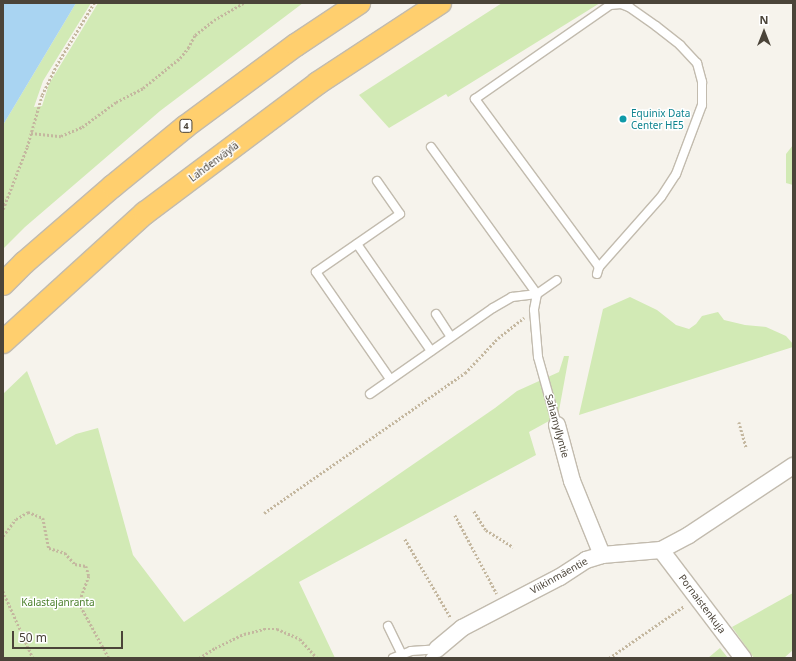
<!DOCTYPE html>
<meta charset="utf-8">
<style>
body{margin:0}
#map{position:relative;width:796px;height:661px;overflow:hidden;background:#f6f3ec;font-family:"Noto Sans",sans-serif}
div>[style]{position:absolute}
.green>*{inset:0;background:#d2eab5}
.water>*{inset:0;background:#a9d4f2}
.path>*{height:2.5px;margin-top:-1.25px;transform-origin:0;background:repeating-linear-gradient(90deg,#c4b79f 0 2px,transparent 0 4px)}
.roads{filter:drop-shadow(1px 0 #c2bbae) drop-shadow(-1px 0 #c2bbae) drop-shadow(0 1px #c2bbae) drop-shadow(0 -1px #c2bbae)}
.lane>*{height:8px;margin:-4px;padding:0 4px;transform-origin:4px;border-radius:4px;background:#fff}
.street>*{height:16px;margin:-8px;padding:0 8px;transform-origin:8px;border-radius:8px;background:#fff}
.highway>*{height:22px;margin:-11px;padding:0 11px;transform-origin:11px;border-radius:11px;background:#ffcf6e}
.dots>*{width:11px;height:11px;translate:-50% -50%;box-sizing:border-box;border:2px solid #fff;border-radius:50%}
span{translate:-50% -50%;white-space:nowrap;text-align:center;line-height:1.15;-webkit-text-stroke:3px #fff;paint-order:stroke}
.shield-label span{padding:1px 3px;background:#fff;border:1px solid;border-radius:3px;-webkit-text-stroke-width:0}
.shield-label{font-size:9px;color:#4b4439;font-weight:700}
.culture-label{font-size:10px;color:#0d838f}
.left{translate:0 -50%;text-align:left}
.street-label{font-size:10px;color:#4b4439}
.park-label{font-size:10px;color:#4a7f2a}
.frame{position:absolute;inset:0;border:4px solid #4b4439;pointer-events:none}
.north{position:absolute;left:744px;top:12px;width:40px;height:40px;-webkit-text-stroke:3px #fff;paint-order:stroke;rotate:0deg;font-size:11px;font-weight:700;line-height:16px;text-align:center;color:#4b4439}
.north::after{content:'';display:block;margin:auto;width:14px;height:18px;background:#4b4439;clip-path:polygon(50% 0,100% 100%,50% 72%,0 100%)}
.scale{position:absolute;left:12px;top:631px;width:111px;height:18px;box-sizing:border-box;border:2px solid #4b4439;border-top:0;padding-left:5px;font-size:12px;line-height:14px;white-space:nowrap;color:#4b4439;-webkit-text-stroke:3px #fff;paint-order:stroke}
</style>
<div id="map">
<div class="green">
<i style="clip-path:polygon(76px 3px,91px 3px,43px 81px,34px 107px,42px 106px,49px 84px,98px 3px,303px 3px,160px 111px,25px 227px,3px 249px,3px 125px)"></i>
<i style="clip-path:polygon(502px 3px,600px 3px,448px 97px,446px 94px,389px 128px,359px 95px)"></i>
<i style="clip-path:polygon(793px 145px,793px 185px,786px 183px,786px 154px)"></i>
<i style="clip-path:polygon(630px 297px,657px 310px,676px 325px,689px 329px,696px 324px,702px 316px,718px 312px,724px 320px,745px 325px,766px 327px,786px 336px,793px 344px,793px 347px,579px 415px,603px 309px)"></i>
<i style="clip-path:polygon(564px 356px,569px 356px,558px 416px,529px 432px,536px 455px,299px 582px,335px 658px,3px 658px,3px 394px,27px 371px,56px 445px,76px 434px,98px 428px,133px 555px,184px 622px,495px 408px,517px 391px,559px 372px)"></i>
<i style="clip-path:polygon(793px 593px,793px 650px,784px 658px,754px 658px,732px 627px)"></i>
<i style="clip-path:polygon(720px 648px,728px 658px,708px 658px)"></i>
</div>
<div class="water">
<i style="clip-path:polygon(3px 3px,76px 3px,3px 125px)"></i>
</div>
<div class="path">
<i style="left:31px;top:133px;width:30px;rotate:6deg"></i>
<i style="left:61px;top:136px;width:23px;rotate:-23deg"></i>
<i style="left:82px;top:127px;width:42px;rotate:-36.3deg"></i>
<i style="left:116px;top:102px;width:30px;rotate:-27deg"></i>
<i style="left:143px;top:88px;width:48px;rotate:-39deg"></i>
<i style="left:180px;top:58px;width:13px;rotate:-51deg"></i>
<i style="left:188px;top:48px;width:15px;rotate:-62deg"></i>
<i style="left:195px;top:35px;width:24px;rotate:-38deg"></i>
<i style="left:214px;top:20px;width:34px;rotate:-30deg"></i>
<i style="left:3px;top:209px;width:66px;rotate:-68.8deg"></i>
<i style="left:27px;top:147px;width:54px;rotate:-73.9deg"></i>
<i style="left:42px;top:95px;width:32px;rotate:-64deg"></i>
<i style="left:56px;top:66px;width:74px;rotate:-58.9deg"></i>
<i style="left:739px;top:422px;width:26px;rotate:74deg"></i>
<i style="left:474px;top:511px;width:22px;rotate:58deg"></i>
<i style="left:486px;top:530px;width:32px;rotate:32deg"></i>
<i style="left:264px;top:513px;width:245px;rotate:-34.9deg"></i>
<i style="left:465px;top:373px;width:48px;rotate:-46.7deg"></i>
<i style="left:498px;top:338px;width:33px;rotate:-38deg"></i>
<i style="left:455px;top:515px;width:89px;rotate:62deg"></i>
<i style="left:3px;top:536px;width:21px;rotate:-53deg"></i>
<i style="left:16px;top:519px;width:14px;rotate:-30deg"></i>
<i style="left:28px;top:512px;width:16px;rotate:22deg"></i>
<i style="left:43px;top:518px;width:31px;rotate:79deg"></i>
<i style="left:49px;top:548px;width:17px;rotate:17deg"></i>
<i style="left:65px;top:553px;width:15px;rotate:48deg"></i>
<i style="left:75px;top:564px;width:11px;rotate:10deg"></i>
<i style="left:86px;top:566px;width:10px;rotate:73deg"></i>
<i style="left:89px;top:576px;width:29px;rotate:110deg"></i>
<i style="left:79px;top:603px;width:63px;rotate:61.4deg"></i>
<i style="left:405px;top:539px;width:91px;rotate:59.8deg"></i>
<i style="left:3px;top:591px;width:73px;rotate:65.9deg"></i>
<i style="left:199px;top:658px;width:19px;rotate:-32deg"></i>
<i style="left:215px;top:648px;width:32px;rotate:-26deg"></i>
<i style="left:244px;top:634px;width:21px;rotate:-14deg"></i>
<i style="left:264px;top:629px;width:13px"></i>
<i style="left:277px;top:629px;width:25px;rotate:23deg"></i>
<i style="left:300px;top:639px;width:25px;rotate:48deg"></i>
<i style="left:609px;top:658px;width:91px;rotate:-34.7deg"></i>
</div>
<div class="roads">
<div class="lane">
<i style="left:431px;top:147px;width:181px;rotate:54.2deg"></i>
<i style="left:537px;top:294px;width:16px;rotate:101deg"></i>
<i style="left:534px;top:310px;width:47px;rotate:85.1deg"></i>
<i style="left:538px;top:357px;width:71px;rotate:74.4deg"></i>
<i style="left:377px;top:181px;width:40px;rotate:55.1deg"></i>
<i style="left:400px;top:214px;width:102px;rotate:145.4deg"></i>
<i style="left:316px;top:272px;width:130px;rotate:55.3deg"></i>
<i style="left:357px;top:244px;width:130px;rotate:55.3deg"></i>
<i style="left:597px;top:274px;width:7px;rotate:-74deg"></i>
<i style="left:599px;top:267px;width:209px;rotate:-126.4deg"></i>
<i style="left:475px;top:99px;width:165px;rotate:-34.8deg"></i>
<i style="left:610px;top:5px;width:11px;rotate:-5deg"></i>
<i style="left:621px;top:4px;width:9px;rotate:21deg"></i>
<i style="left:629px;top:7px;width:33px;rotate:35deg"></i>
<i style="left:656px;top:26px;width:31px;rotate:38deg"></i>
<i style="left:680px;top:45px;width:25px;rotate:47deg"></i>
<i style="left:697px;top:63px;width:20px;rotate:75deg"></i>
<i style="left:702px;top:82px;width:23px;rotate:90deg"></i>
<i style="left:702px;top:105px;width:74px;rotate:110.6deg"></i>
<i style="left:676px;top:174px;width:27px;rotate:123deg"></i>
<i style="left:661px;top:197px;width:94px;rotate:131.5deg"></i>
<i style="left:436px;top:314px;width:27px;rotate:57deg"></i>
<i style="left:370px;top:394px;width:150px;rotate:-35deg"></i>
<i style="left:493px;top:308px;width:22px;rotate:-30deg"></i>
<i style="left:512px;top:297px;width:25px;rotate:-7deg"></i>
<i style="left:537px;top:294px;width:24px;rotate:-35deg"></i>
<i style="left:388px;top:626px;width:30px;rotate:64deg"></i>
<i style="left:393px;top:658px;width:19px;rotate:-21deg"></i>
<i style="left:411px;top:651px;width:26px;rotate:-4deg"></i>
<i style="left:430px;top:658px;width:11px;rotate:-52deg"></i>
</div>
<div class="street">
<i style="left:557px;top:425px;width:58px;rotate:75deg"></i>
<i style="left:572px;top:481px;width:80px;rotate:67.9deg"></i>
<i style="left:661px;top:550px;width:136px;rotate:52.8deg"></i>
<i style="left:437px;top:649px;width:33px;rotate:-40deg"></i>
<i style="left:462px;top:628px;width:110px;rotate:-27.5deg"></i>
<i style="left:560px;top:577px;width:31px;rotate:-33deg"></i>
<i style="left:586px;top:560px;width:17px;rotate:-17deg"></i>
<i style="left:602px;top:555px;width:59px;rotate:-4.8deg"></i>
<i style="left:661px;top:550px;width:32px;rotate:-28deg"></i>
<i style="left:689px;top:535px;width:125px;rotate:-33.6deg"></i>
</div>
<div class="highway">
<i style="left:3px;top:284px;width:30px;rotate:-45deg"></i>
<i style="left:24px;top:263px;width:118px;rotate:-40.9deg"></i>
<i style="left:113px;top:186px;width:93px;rotate:-39.3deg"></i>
<i style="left:185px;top:127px;width:138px;rotate:-36.5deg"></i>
<i style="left:296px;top:45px;width:76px;rotate:-33.7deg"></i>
<i style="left:3px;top:342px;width:192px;rotate:-42.3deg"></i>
<i style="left:145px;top:213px;width:216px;rotate:-36.9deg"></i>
<i style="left:318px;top:83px;width:146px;rotate:-33.3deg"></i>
</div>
</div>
<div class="dots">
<i style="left:623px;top:119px;background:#0f9aa8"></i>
</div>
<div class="shield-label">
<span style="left:186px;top:126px">4</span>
</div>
<div class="culture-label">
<span class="left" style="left:631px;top:119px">Equinix Data<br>Center HE5</span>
</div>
<div class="street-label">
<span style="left:214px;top:162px;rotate:-37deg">Lahdenväylä</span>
<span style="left:557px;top:426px;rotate:75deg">Sahamyllyntie</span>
<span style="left:559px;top:576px;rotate:-29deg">Viikinmäentie</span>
<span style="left:702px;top:604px;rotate:53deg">Pornaistenkuja</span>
</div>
<div class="park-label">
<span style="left:58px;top:603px">Kalastajanranta</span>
</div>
<div class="frame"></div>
<div class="north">N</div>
<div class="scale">50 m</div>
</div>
